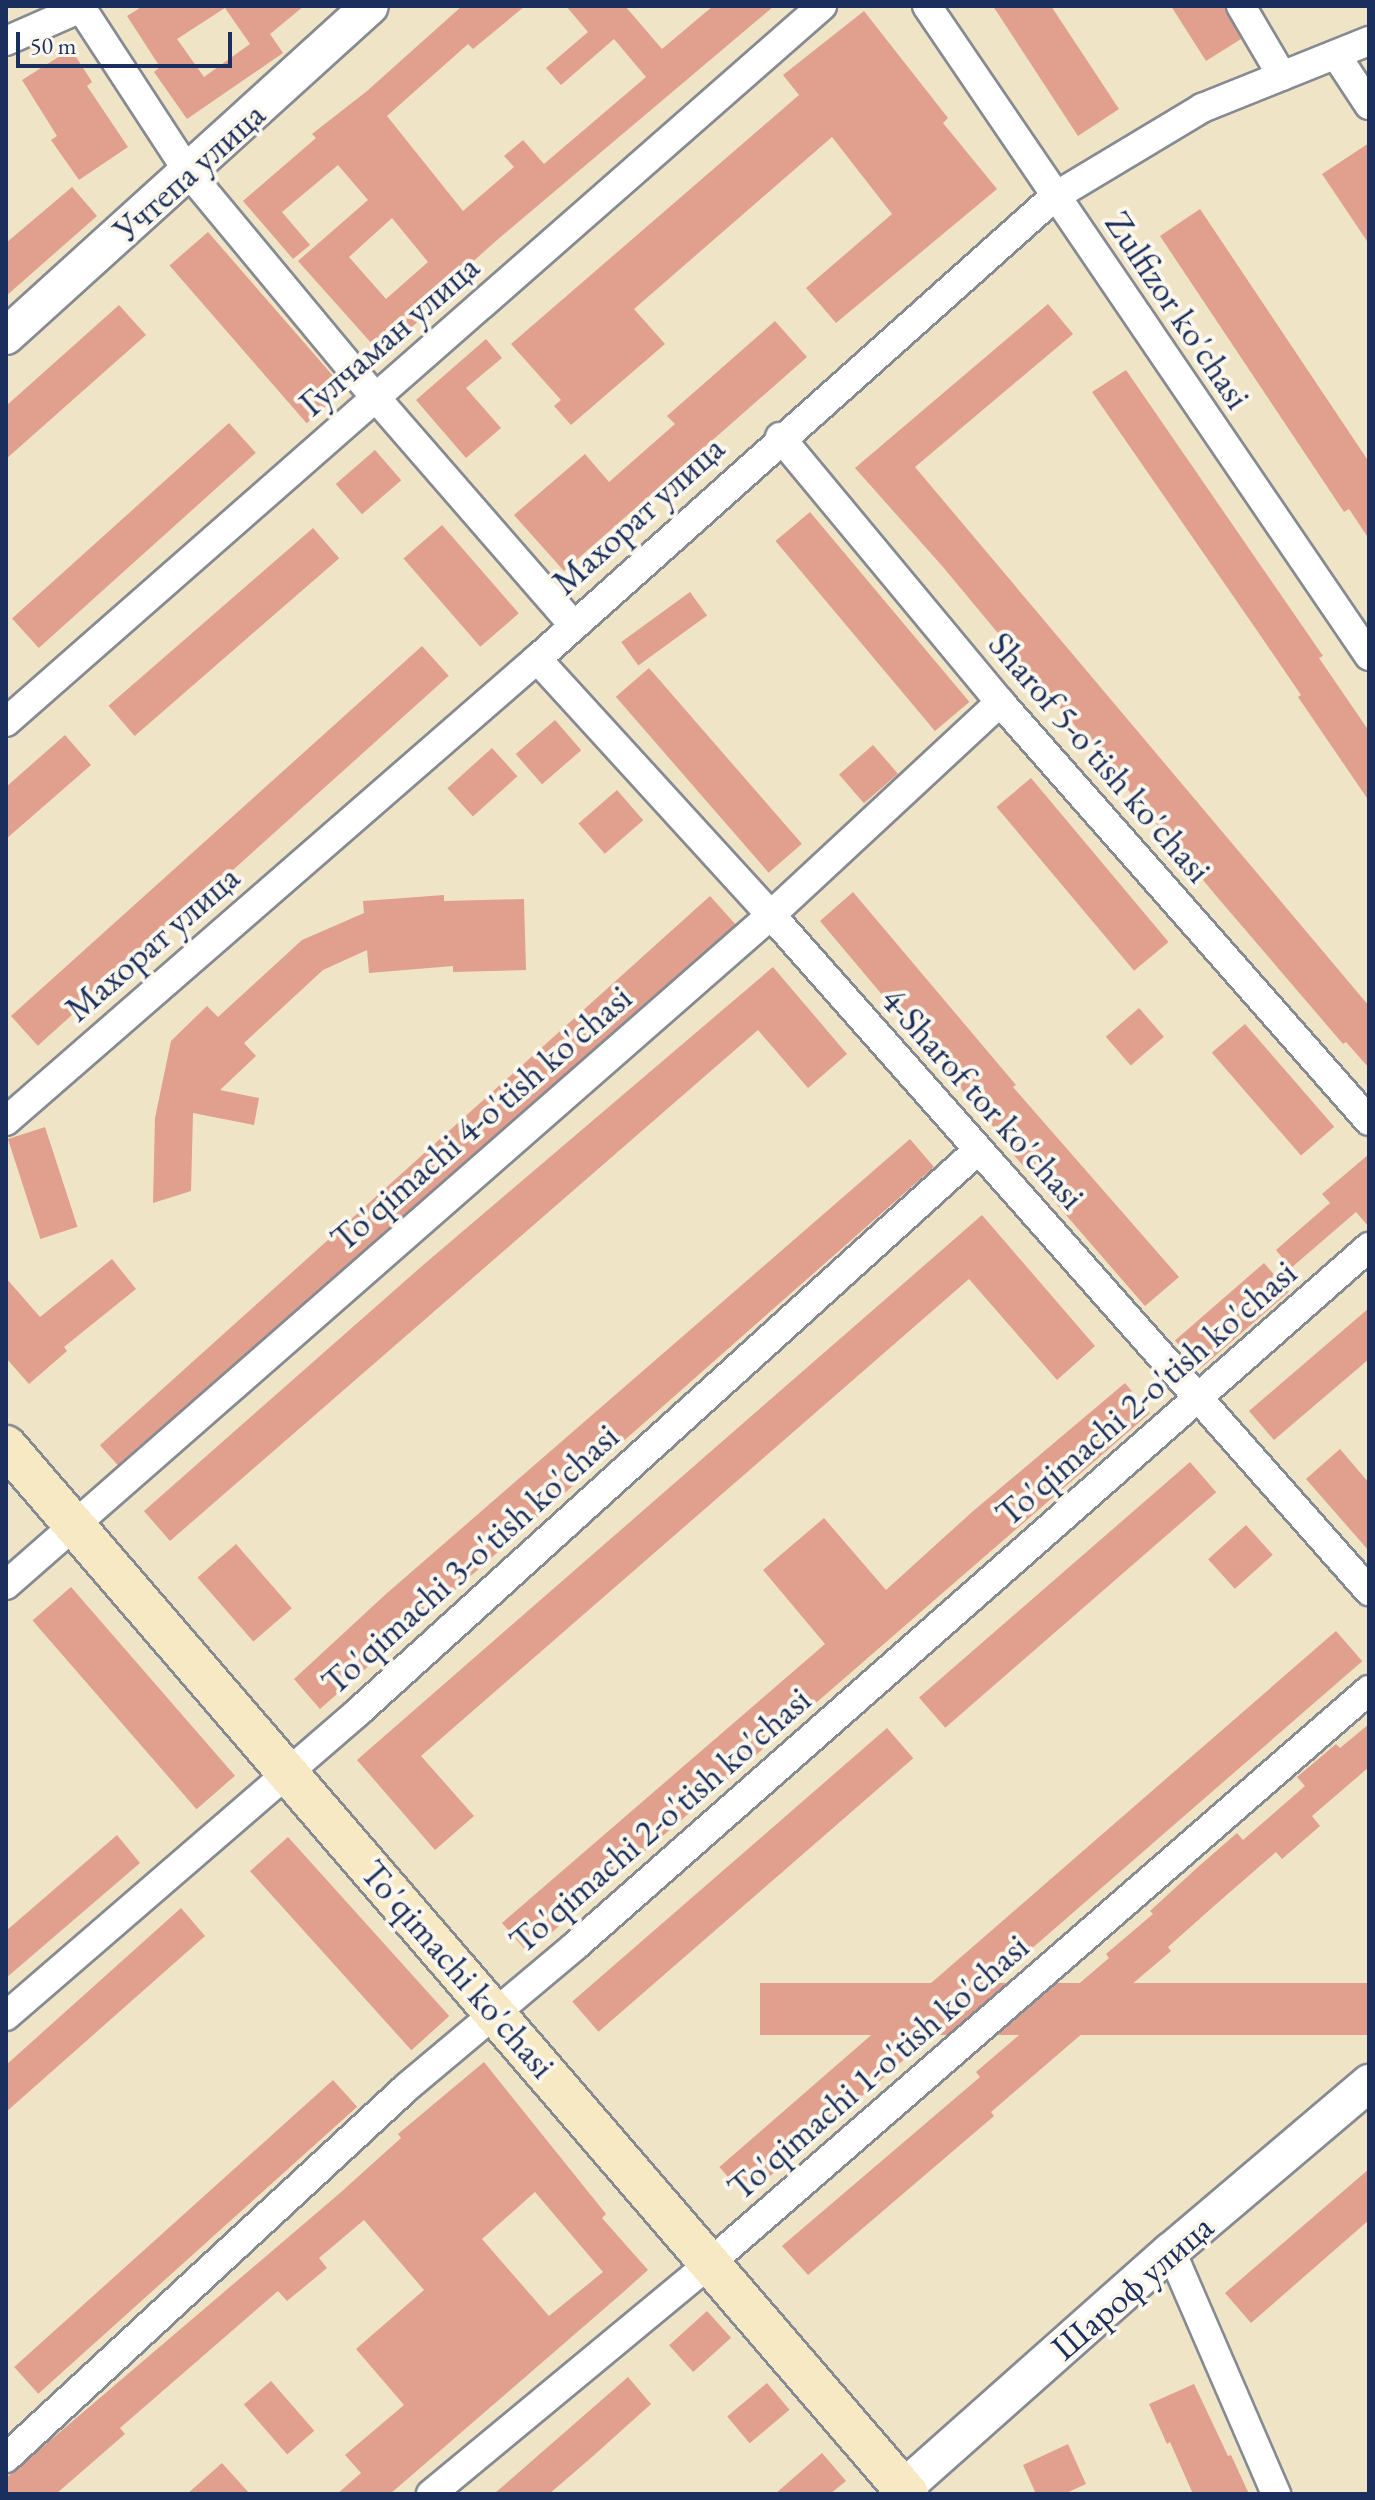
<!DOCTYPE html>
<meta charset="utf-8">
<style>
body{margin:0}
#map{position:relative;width:1375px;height:2500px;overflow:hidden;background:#f0e4c7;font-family:"EB Garamond",serif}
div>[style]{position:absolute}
.building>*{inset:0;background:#e19f8d;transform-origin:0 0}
.roads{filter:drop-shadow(2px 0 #868a92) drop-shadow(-2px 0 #868a92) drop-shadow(0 2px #868a92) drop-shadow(0 -2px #868a92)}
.minor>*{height:28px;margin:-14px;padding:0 14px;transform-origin:14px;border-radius:14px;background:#fff}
.tertiary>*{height:36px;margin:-18px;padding:0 18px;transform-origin:18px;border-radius:18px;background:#fff}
.secondary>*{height:40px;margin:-20px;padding:0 20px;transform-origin:20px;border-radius:20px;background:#f6e9c3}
span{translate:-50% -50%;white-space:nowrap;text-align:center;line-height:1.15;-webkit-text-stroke:8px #fbf7ec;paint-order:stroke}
.street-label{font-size:36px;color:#1b2f5e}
.frame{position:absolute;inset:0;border:8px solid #1b2f5e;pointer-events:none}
.scale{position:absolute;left:16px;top:32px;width:216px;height:36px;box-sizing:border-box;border:4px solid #1b2f5e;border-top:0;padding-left:10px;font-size:24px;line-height:28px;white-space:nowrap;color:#1b2f5e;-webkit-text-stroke:6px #fbf7ec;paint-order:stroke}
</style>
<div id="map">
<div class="building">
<i style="clip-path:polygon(evenodd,143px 6px,304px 6px,270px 34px,283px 53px,187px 119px,154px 72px,160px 67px,127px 16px,143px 6px,225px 8px,250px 44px,204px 77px,177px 39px,225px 8px)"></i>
<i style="clip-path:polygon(evenodd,462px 6px,525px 6px,473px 49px,468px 44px,387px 116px,463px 211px,514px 167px,504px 156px,523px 140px,544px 164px,646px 77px,614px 39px,561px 85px,546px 68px,588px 32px,566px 6px,625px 6px,662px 49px,713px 6px,774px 6px,497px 240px,440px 291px,446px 297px,381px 354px,298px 261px,368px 200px,338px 165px,282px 212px,310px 245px,293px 259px,243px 201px,316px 138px,312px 134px,367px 91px,462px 6px,392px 218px,428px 262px,386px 299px,349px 257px,392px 218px)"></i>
<i style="clip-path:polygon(993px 6px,1051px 6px,1119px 109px,1078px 136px)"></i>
<i style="clip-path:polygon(1171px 6px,1224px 6px,1241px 39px,1206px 61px)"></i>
<i style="clip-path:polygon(864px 11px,948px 118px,943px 123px,997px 189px,836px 323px,806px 288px,892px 214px,832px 137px,634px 309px,665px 344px,571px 425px,554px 406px,561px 400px,511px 344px,799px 95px,783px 75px)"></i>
<i style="clip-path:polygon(71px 49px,92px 82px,87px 86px,128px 147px,79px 180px,51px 140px,57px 136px,22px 80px)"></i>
<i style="clip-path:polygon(1369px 143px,1369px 244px,1322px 174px)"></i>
<i style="clip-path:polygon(72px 187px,97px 216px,6px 296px,6px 243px)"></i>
<i style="clip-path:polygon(1200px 209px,1369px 462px,1369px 539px,1349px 509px,1344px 512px,1160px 236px)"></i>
<i style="left:208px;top:232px;width:209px;height:51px;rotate:49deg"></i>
<i style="clip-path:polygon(1048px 304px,1073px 334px,915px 467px,1369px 1006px,1369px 1068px,1346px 1042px,1343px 1044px,1218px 898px,943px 567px,855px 468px)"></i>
<i style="clip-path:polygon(119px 305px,146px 335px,6px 459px,6px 406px)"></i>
<i style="clip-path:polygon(775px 321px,807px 357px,564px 571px,514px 515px,585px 454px,609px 482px,675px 424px,667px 416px)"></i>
<i style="clip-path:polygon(486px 339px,502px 358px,466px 388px,501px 428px,466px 458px,416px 400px)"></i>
<i style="clip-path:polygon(1126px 370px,1323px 656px,1319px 658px,1369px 731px,1369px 801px,1298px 697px,1301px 695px,1258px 632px,1092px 392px)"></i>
<i style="left:229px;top:423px;width:40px;height:292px;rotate:48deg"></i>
<i style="left:375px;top:450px;width:40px;height:52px;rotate:49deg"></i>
<i style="left:810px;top:512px;width:248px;height:45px;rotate:50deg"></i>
<i style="left:442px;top:525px;width:117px;height:51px;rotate:49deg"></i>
<i style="left:313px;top:528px;width:40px;height:271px;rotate:49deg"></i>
<i style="left:690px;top:592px;width:29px;height:85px;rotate:54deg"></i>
<i style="left:422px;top:646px;width:40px;height:553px;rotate:48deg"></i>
<i style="left:649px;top:668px;width:233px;height:44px;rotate:49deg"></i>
<i style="left:555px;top:720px;width:40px;height:52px;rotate:49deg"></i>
<i style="clip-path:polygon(65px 735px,91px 765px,6px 839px,6px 787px)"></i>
<i style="left:873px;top:745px;width:38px;height:45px;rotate:49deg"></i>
<i style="left:492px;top:748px;width:38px;height:60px;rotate:48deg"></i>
<i style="left:1031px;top:778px;width:214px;height:45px;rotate:50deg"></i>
<i style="left:617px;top:790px;width:40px;height:51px;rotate:49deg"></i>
<i style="clip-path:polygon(853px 892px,1016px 1085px,1013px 1087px,1179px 1277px,1145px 1306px,1000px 1139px,1002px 1137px,820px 921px)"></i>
<i style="clip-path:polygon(444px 895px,444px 901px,524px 899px,526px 970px,453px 972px,453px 966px,369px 973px,367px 950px,323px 970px,244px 1043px,256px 1056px,220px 1090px,259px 1098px,254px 1125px,193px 1113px,191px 1191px,153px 1203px,155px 1118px,171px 1041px,207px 1006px,218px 1017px,302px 940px,364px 913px,363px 901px)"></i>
<i style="left:710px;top:896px;width:38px;height:821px;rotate:48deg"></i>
<i style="clip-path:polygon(773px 967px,847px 1054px,808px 1088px,758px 1030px,170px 1541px,144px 1511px,422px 1266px)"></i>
<i style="left:1139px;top:1008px;width:38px;height:44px;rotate:49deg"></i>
<i style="left:1245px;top:1024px;width:136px;height:44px;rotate:49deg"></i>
<i style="left:45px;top:1127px;width:105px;height:39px;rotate:72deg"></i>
<i style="clip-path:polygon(910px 1139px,934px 1167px,320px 1709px,294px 1679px,386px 1594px)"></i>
<i style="clip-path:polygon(1369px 1154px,1369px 1227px,1356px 1212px,1291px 1268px,1276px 1250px,1330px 1203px,1322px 1194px)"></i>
<i style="clip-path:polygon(982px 1215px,1095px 1346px,1057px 1380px,969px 1279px,421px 1756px,474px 1816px,435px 1850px,357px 1760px)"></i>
<i style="clip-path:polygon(112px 1259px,136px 1289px,64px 1347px,67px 1351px,29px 1384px,6px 1358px,6px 1278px,40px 1317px)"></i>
<i style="left:1264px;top:1263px;width:38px;height:118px;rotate:49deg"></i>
<i style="clip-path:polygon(1369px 1308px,1369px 1359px,1274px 1440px,1249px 1411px)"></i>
<i style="clip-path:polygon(1125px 1383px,1150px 1413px,528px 1953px,502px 1923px,825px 1644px,763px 1570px,824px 1518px,886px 1590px,972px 1512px)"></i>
<i style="clip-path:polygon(1340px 1449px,1369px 1483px,1369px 1551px,1306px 1479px)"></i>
<i style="left:1190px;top:1462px;width:40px;height:359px;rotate:49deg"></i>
<i style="left:1246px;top:1525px;width:40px;height:51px;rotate:48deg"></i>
<i style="left:236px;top:1544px;width:85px;height:51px;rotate:49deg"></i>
<i style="left:71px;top:1587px;width:250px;height:51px;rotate:49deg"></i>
<i style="left:1336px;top:1631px;width:40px;height:817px;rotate:49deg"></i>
<i style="clip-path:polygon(1369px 1724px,1369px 1767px,1312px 1816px,1320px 1826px,1282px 1859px,1276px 1852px,1214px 1906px,1168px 1947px,1171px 1951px,1131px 1985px,1134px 1989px,991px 2112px,994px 2116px,808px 2275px,782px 2246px,980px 2077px,976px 2072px,1109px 1958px,1106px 1954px,1153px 1914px,1150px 1911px,1198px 1867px,1237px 1833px,1243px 1840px,1305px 1786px,1297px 1777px,1336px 1744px,1340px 1748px)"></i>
<i style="left:887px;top:1728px;width:40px;height:417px;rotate:49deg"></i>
<i style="clip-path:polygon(117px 1835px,140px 1863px,6px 1978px,6px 1931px)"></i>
<i style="left:288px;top:1837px;width:241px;height:51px;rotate:48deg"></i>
<i style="clip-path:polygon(181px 1908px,205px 1936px,6px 2112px,6px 2065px)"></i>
<i style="left:1369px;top:1983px;width:52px;height:609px;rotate:90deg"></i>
<i style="clip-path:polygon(evenodd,484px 2062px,606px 2214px,602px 2218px,648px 2270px,620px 2295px,390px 2494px,337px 2494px,361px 2473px,345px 2455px,404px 2405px,356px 2349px,424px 2290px,364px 2220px,319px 2258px,327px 2268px,287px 2301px,278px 2291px,120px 2428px,125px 2434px,56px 2494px,6px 2494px,6px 2478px,340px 2193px,401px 2138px,398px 2134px,484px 2062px,535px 2192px,603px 2272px,549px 2316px,482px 2239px,535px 2192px)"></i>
<i style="left:333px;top:2080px;width:36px;height:429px;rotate:48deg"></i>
<i style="clip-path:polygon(1369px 2169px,1369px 2220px,1251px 2323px,1225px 2293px)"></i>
<i style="left:707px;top:2311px;width:36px;height:51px;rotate:48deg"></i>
<i style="clip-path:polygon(628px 2377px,651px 2404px,592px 2457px,549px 2494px,494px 2494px)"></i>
<i style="left:271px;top:2381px;width:66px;height:36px;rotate:49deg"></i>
<i style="left:767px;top:2383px;width:35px;height:52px;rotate:50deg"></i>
<i style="clip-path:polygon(1194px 2384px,1228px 2456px,1231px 2455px,1249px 2494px,1193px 2494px,1170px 2442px,1167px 2444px,1149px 2404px)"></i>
<i style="clip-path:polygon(1068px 2444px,1086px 2484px,1064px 2494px,1036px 2494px,1023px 2465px)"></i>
<i style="clip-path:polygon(822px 2453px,846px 2481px,830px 2494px,775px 2494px)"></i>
<i style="clip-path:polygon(222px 2463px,250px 2494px,187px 2494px)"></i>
</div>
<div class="roads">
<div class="minor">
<i style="left:80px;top:6px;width:199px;rotate:56.9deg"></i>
<i style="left:189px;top:173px;width:293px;rotate:50.3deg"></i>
<i style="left:376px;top:398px;width:301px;rotate:49deg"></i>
<i style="left:927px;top:6px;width:786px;rotate:55.78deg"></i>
<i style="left:1241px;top:6px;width:81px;rotate:59.6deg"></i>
<i style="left:6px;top:41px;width:82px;rotate:-23.7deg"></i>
<i style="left:1336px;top:55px;width:60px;rotate:56.6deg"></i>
<i style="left:780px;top:437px;width:344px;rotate:50.3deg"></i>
<i style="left:1000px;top:702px;width:558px;rotate:48.63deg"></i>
<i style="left:537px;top:659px;width:347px;rotate:47.6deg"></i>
<i style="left:771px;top:915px;width:903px;rotate:48.5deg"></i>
<i style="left:6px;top:722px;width:1086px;rotate:-41.27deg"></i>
<i style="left:6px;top:1121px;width:704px;rotate:-41.03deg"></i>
<i style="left:537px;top:659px;width:693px;rotate:-41.78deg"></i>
<i style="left:1054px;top:197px;width:173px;rotate:-31deg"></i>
<i style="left:1202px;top:108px;width:180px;rotate:-21.9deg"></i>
<i style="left:6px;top:1585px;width:1017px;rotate:-41.21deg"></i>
<i style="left:771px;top:915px;width:313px;rotate:-42.9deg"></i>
<i style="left:6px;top:2016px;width:465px;rotate:-40.8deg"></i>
<i style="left:358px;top:1712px;width:837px;rotate:-42.19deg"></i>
<i style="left:1171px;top:2251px;width:265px;rotate:66.6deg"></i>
<i style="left:6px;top:2458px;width:546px;rotate:-42.77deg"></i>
<i style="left:407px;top:2087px;width:219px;rotate:-40deg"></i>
<i style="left:575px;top:1946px;width:1058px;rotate:-41.36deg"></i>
<i style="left:431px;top:2494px;width:364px;rotate:-39.6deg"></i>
<i style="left:711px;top:2262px;width:872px;rotate:-41deg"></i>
</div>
<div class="tertiary">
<i style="left:6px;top:336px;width:491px;rotate:-42.2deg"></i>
<i style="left:897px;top:2494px;width:366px;rotate:-41.6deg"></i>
<i style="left:1171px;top:2251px;width:260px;rotate:-40.3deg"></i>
</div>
<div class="secondary">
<i style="left:6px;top:1446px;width:1383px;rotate:49.28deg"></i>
</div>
</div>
<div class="street-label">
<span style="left:189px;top:172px;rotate:-42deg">Учтепа улица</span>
<span style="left:1178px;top:310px;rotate:56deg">Zulfizor ko'chasi</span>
<span style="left:389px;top:335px;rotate:-41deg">Гулчаман улица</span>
<span style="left:638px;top:515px;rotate:-42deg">Махорат улица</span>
<span style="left:1100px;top:757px;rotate:49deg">Sharof 5-o'tish ko'chasi</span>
<span style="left:152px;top:943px;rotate:-41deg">Махорат улица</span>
<span style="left:983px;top:1098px;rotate:48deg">4-Sharof tor ko'chasi</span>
<span style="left:481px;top:1118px;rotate:-41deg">To'qimachi 4-o'tish ko'chasi</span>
<span style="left:1146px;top:1393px;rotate:-41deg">To'qimachi 2-o'tish ko'chasi</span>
<span style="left:470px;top:1559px;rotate:-42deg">To'qimachi 3-o'tish ko'chasi</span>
<span style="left:660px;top:1820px;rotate:-41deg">To'qimachi 2-o'tish ko'chasi</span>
<span style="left:458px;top:1969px;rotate:49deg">To'qimachi ko'chasi</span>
<span style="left:878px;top:2067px;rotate:-41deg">To'qimachi 1-o'tish ko'chasi</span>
<span style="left:1132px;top:2287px;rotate:-41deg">Шароф улица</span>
</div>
<div class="frame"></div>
<div class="scale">50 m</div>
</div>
